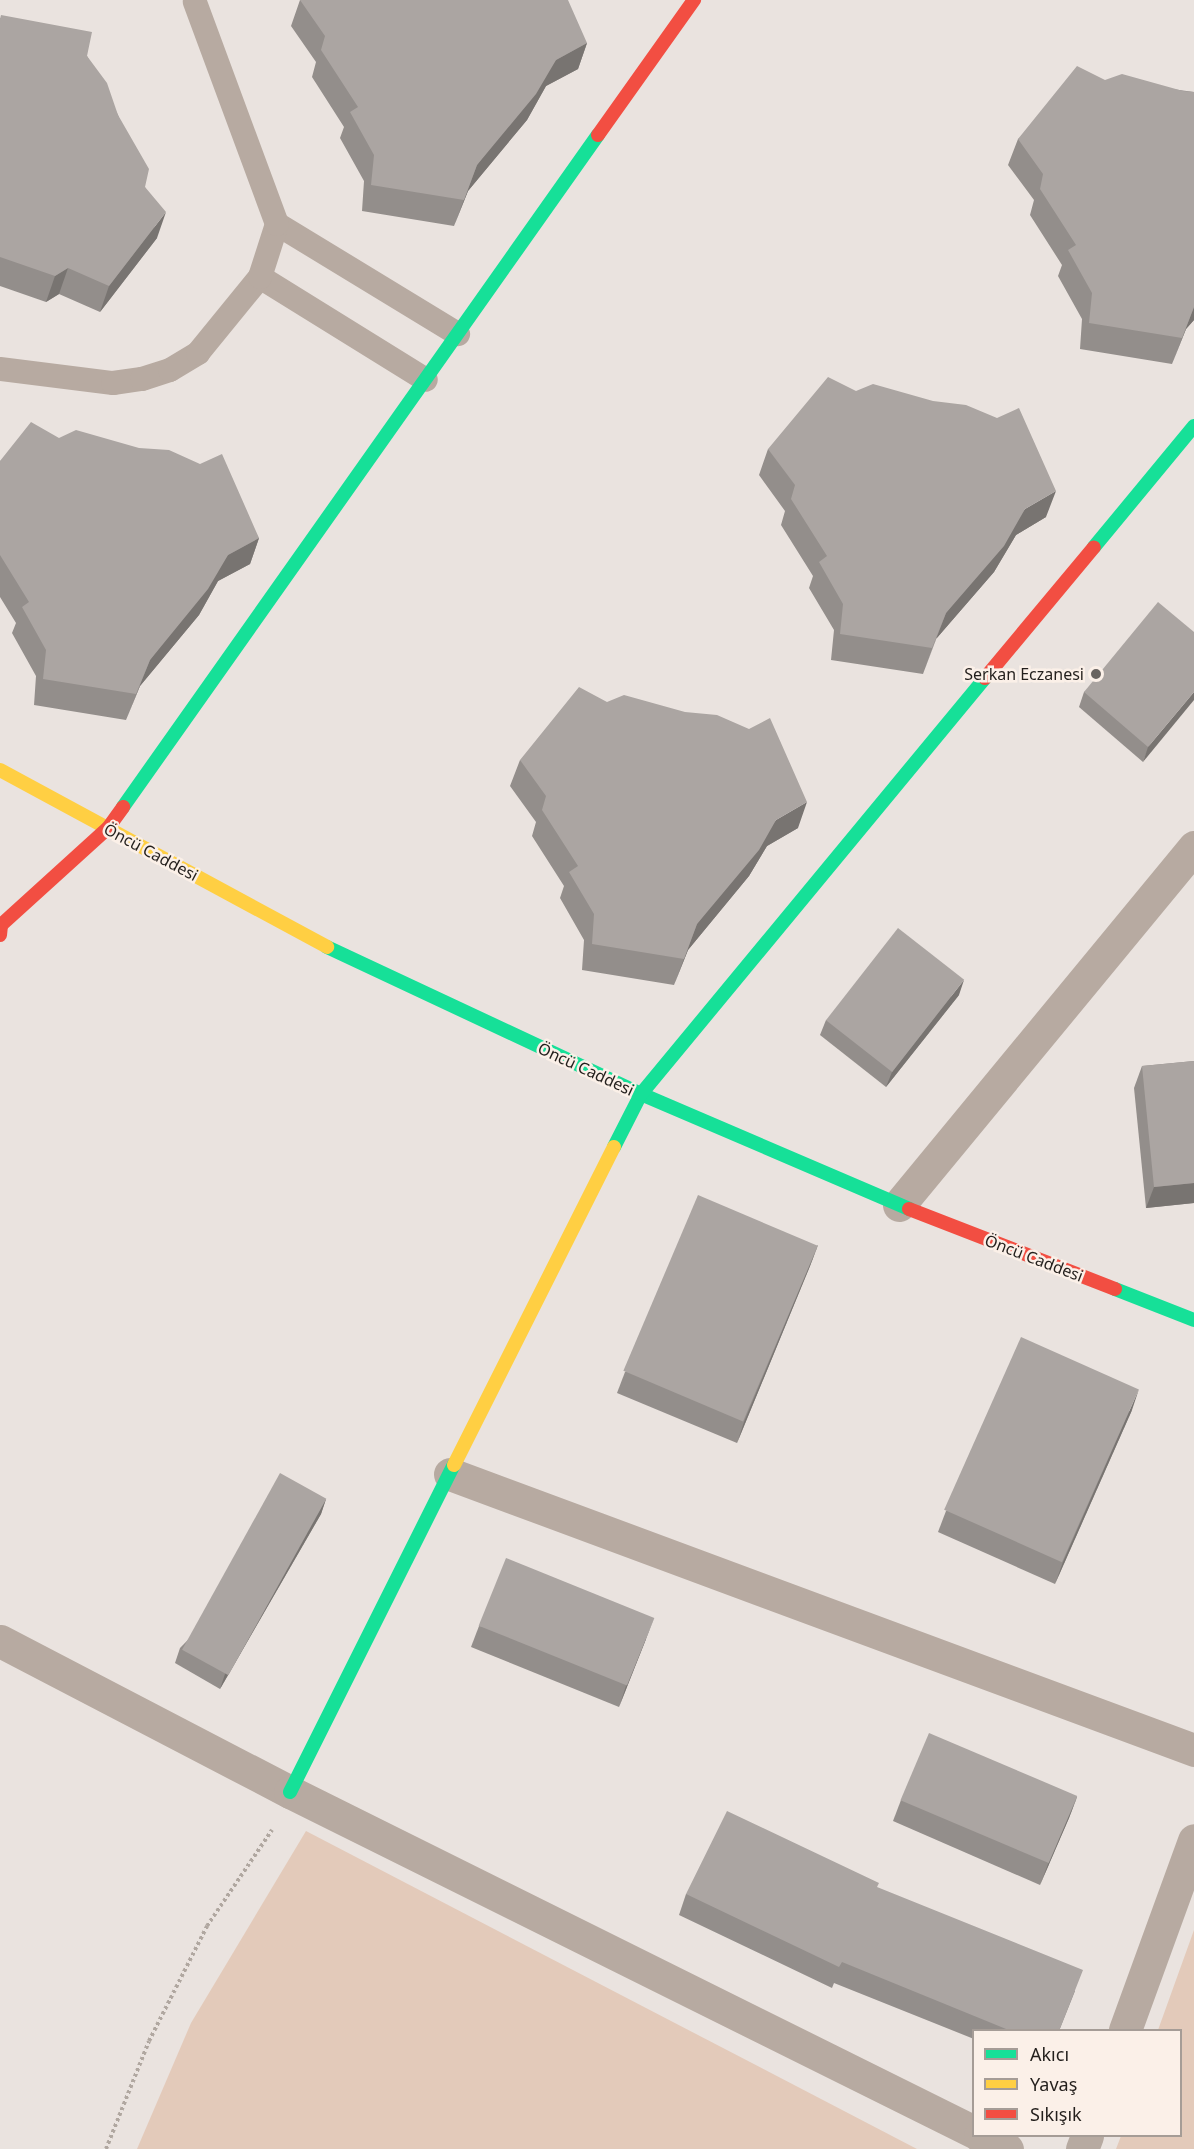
<!DOCTYPE html>
<meta charset="utf-8">
<style>
body{margin:0}
#map{position:relative;width:1194px;height:2149px;overflow:hidden;background:#eae3df;font-family:"Noto Sans",sans-serif}
div>[style]{position:absolute}
.green>*{inset:0;background:#e3caba}
.path>*{height:4px;margin-top:-2px;transform-origin:0;background:repeating-linear-gradient(90deg,#b0a7a0 0 3px,transparent 0 6px)}
.lane>*{height:24px;margin:-12px;padding:0 12px;transform-origin:12px;border-radius:12px;background:#b7aaa1}
.street>*{height:33px;margin:-16.5px;padding:0 16.5px;transform-origin:16.5px;border-radius:16.5px;background:#b7aaa1}
.fast>*{height:14px;margin:-7px;padding:0 7px;transform-origin:7px;border-radius:7px;background:#16e098}
.slow>*{height:14px;margin:-7px;padding:0 7px;transform-origin:7px;border-radius:7px;background:#ffcf43}
.jam>*{height:14px;margin:-7px;padding:0 7px;transform-origin:7px;border-radius:7px;background:#f24e42}
.wall>*{inset:0;background:#938e8b}
.shaded-wall>*{inset:0;background:#787471}
.building>*{inset:0;background:#aba5a2;transform-origin:0 0}
.dots>*{width:16px;height:16px;translate:-50% -50%;box-sizing:border-box;border:3px solid #fbf0e8;border-radius:50%}
span{translate:-50% -50%;white-space:nowrap;text-align:center;line-height:1.15;-webkit-text-stroke:5px #fbf0e8;paint-order:stroke}
.poi-label{font-size:16px;color:#231f1c}
.right{translate:-100% -50%;text-align:right}
.street-label{font-size:16px;color:#231f1c}
.legend{position:absolute;left:972px;top:2029px;width:210px;height:108px;box-sizing:border-box;background:#fbf0e8;border:2px solid #a59c96;margin:0;padding:8px 10px;list-style:none;font-size:18px;color:#231f1c}
.legend li{display:flex;align-items:center;gap:12px;height:30px}
.legend b{width:30px;border:2px solid #a59c96}
</style>
<div id="map">
<div class="green">
<i style="clip-path:polygon(306px 1831px,917px 2149px,137px 2149px,191px 2023px)"></i>
<i style="clip-path:polygon(1194px 1930px,1194px 2149px,1116px 2149px,1121px 2136px,1180px 2136px,1180px 2030px,1158px 2030px)"></i>
</div>
<div class="path">
<i style="left:106px;top:2149px;width:116px;rotate:-68.3deg"></i>
<i style="left:149px;top:2041px;width:129px;rotate:-63.2deg"></i>
<i style="left:207px;top:1926px;width:116px;rotate:-55.9deg"></i>
</div>
<div class="lane">
<i style="left:277px;top:224px;width:212px;rotate:31.3deg"></i>
<i style="left:260px;top:277px;width:195px;rotate:31.8deg"></i>
<i style="left:0;top:369px;width:114px;rotate:7.1deg"></i>
<i style="left:113px;top:383px;width:29px;rotate:-8deg"></i>
<i style="left:142px;top:379px;width:29px;rotate:-18deg"></i>
<i style="left:170px;top:370px;width:33px;rotate:-31deg"></i>
<i style="left:198px;top:353px;width:98px;rotate:-50.8deg"></i>
<i style="left:260px;top:277px;width:56px;rotate:-72.2deg"></i>
<i style="left:277px;top:224px;width:237px;rotate:-110.3deg"></i>
</div>
<div class="street">
<i style="left:899px;top:1205px;width:464px;rotate:-50.5deg"></i>
<i style="left:450px;top:1474px;width:794px;rotate:20.35deg"></i>
<i style="left:0;top:1641px;width:327px;rotate:27.5deg"></i>
<i style="left:290px;top:1792px;width:764px;rotate:26.43deg"></i>
<i style="left:1125px;top:2030px;width:202px;rotate:-70deg"></i>
<i style="left:980px;top:2136px;width:30px;rotate:26deg"></i>
<i style="left:1082px;top:2149px;width:14px;rotate:-69deg"></i>
</div>
<div class="fast">
<i style="left:1094px;top:547px;width:157px;rotate:-50.4deg"></i>
<i style="left:123px;top:807px;width:823px;rotate:-54.75deg"></i>
<i style="left:327px;top:947px;width:347px;rotate:25.1deg"></i>
<i style="left:641px;top:1094px;width:292px;rotate:23.2deg"></i>
<i style="left:614px;top:1147px;width:59px;rotate:-63deg"></i>
<i style="left:641px;top:1094px;width:540px;rotate:-50.41deg"></i>
<i style="left:1115px;top:1289px;width:85px;rotate:21.4deg"></i>
<i style="left:290px;top:1792px;width:366px;rotate:-63.4deg"></i>
</div>
<div class="slow">
<i style="left:0;top:770px;width:372px;rotate:28.4deg"></i>
<i style="left:454px;top:1465px;width:356px;rotate:-63.3deg"></i>
</div>
<div class="jam">
<i style="left:598px;top:135px;width:166px;rotate:-54.6deg"></i>
<i style="left:985px;top:678px;width:170px;rotate:-50.2deg"></i>
<i style="left:0;top:935px;width:10px;rotate:-84deg"></i>
<i style="left:1px;top:925px;width:144px;rotate:-42.2deg"></i>
<i style="left:108px;top:828px;width:26px;rotate:-54deg"></i>
<i style="left:909px;top:1209px;width:221px;rotate:21.2deg"></i>
</div>
<div class="wall">
<i style="clip-path:polygon(300px 0,587px 43px,578px 69px,546px 86px,527px 120px,468px 191px,454px 226px,362px 211px,364px 181px,340px 138px,344px 127px,312px 77px,316px 62px,291px 26px)"></i>
<i style="clip-path:polygon(0 18px,87px 56px,118px 115px,145px 187px,157px 238px,100px 312px,59px 294px,46px 302px,0 286px)"></i>
<i style="clip-path:polygon(1105px 80px,1194px 92px,1194px 320px,1186px 329px,1172px 364px,1080px 349px,1082px 319px,1058px 276px,1062px 265px,1030px 215px,1034px 200px,1008px 165px,1018px 139px)"></i>
<i style="clip-path:polygon(59px 438px,259px 538px,250px 564px,218px 581px,199px 615px,140px 686px,126px 720px,34px 705px,36px 676px,12px 633px,16px 623px,0 597px,0 461px)"></i>
<i style="clip-path:polygon(768px 449px,1046px 517px,1016px 535px,994px 572px,936px 639px,923px 674px,831px 660px,834px 630px,809px 588px,813px 576px,781px 525px,785px 511px,759px 475px)"></i>
<i style="clip-path:polygon(1194px 632px,1143px 762px,1079px 707px,1084px 692px)"></i>
<i style="clip-path:polygon(520px 760px,798px 828px,767px 846px,749px 876px,688px 950px,674px 985px,582px 970px,584px 940px,560px 898px,564px 886px,532px 836px,536px 822px,510px 786px)"></i>
<i style="clip-path:polygon(959px 995px,886px 1087px,820px 1035px,826px 1020px)"></i>
<i style="clip-path:polygon(1194px 1061px,1194px 1203px,1146px 1208px,1134px 1088px,1142px 1066px)"></i>
<i style="clip-path:polygon(818px 1245px,810px 1266px,737px 1443px,617px 1393px,625px 1372px)"></i>
<i style="clip-path:polygon(1132px 1410px,1055px 1584px,938px 1532px,946px 1511px)"></i>
<i style="clip-path:polygon(326px 1499px,321px 1514px,220px 1689px,175px 1663px,180px 1648px)"></i>
<i style="clip-path:polygon(479px 1626px,646px 1639px,619px 1707px,471px 1647px)"></i>
<i style="clip-path:polygon(1077px 1797px,1069px 1818px,1040px 1885px,893px 1821px,901px 1800px)"></i>
<i style="clip-path:polygon(878px 1888px,1075px 1991px,1059px 2031px,974px 2031px,974px 2039px,834px 1983px,832px 1988px,679px 1915px,686px 1894px)"></i>
</div>
<div class="shaded-wall">
<i style="clip-path:polygon(587px 43px,578px 69px,546px 86px,527px 120px,468px 191px,454px 226px,477px 165px,556px 60px)"></i>
<i style="clip-path:polygon(166px 212px,157px 238px,100px 312px,109px 286px)"></i>
<i style="clip-path:polygon(68px 268px,59px 294px,46px 302px,55px 276px)"></i>
<i style="clip-path:polygon(1194px 307px,1194px 320px,1186px 329px,1172px 364px)"></i>
<i style="clip-path:polygon(1056px 491px,1046px 517px,1016px 535px,994px 572px,936px 639px,923px 674px,946px 613px,1025px 509px)"></i>
<i style="clip-path:polygon(259px 538px,250px 564px,218px 581px,199px 615px,140px 686px,126px 720px,150px 660px,228px 555px)"></i>
<i style="clip-path:polygon(1194px 692px,1194px 700px,1143px 762px,1148px 747px)"></i>
<i style="clip-path:polygon(807px 802px,798px 828px,767px 846px,749px 876px,688px 950px,674px 985px,697px 924px,776px 820px)"></i>
<i style="clip-path:polygon(964px 980px,959px 995px,886px 1087px,892px 1072px)"></i>
<i style="clip-path:polygon(1194px 1183px,1194px 1203px,1146px 1208px,1154px 1187px)"></i>
<i style="clip-path:polygon(818px 1245px,810px 1266px,737px 1443px,744px 1422px)"></i>
<i style="clip-path:polygon(1139px 1389px,1132px 1410px,1055px 1584px,1063px 1562px)"></i>
<i style="clip-path:polygon(326px 1499px,321px 1514px,220px 1689px,225px 1674px)"></i>
<i style="clip-path:polygon(654px 1618px,646px 1639px,619px 1707px,626px 1686px)"></i>
<i style="clip-path:polygon(1077px 1797px,1069px 1818px,1040px 1885px,1048px 1864px)"></i>
</div>
<div class="building">
<i style="clip-path:polygon(300px 0,568px 0,587px 43px,556px 60px,536px 94px,477px 165px,464px 200px,371px 185px,374px 155px,350px 112px,358px 107px,321px 50px,325px 36px)"></i>
<i style="clip-path:polygon(1px 15px,92px 32px,87px 56px,107px 83px,118px 115px,149px 169px,145px 187px,166px 212px,109px 286px,68px 268px,55px 276px,0 257px,0 19px)"></i>
<i style="clip-path:polygon(1077px 66px,1105px 80px,1122px 74px,1183px 91px,1194px 92px,1194px 307px,1182px 338px,1089px 323px,1092px 293px,1068px 250px,1076px 245px,1040px 189px,1043px 174px,1018px 139px)"></i>
<i style="clip-path:polygon(828px 377px,856px 391px,873px 384px,933px 401px,966px 405px,997px 418px,1019px 408px,1056px 491px,1025px 509px,1004px 546px,946px 613px,932px 648px,840px 634px,843px 604px,819px 562px,827px 556px,791px 499px,795px 485px,768px 449px)"></i>
<i style="clip-path:polygon(31px 422px,59px 438px,76px 430px,139px 448px,169px 450px,200px 464px,222px 454px,259px 538px,228px 555px,208px 589px,150px 660px,136px 694px,43px 679px,46px 650px,22px 607px,29px 602px,0 555px,0 461px)"></i>
<i style="clip-path:polygon(1158px 602px,1194px 632px,1194px 692px,1148px 747px,1084px 692px)"></i>
<i style="clip-path:polygon(579px 687px,607px 702px,624px 695px,685px 712px,717px 715px,749px 729px,770px 718px,807px 802px,776px 820px,759px 850px,697px 924px,684px 959px,592px 944px,594px 914px,569px 872px,578px 866px,542px 810px,546px 796px,520px 760px)"></i>
<i style="left:898px;top:928px;width:84px;height:117px;rotate:38deg"></i>
<i style="clip-path:polygon(1194px 1061px,1194px 1183px,1154px 1187px,1142px 1066px)"></i>
<i style="left:698px;top:1195px;width:130px;height:191px;rotate:23deg"></i>
<i style="left:1021px;top:1337px;width:129px;height:189px;rotate:24deg"></i>
<i style="left:280px;top:1473px;width:53px;height:202px;rotate:29deg"></i>
<i style="left:506px;top:1558px;width:160px;height:73px;rotate:22deg"></i>
<i style="left:929px;top:1733px;width:161px;height:73px;rotate:23deg"></i>
<i style="clip-path:polygon(727px 1811px,879px 1883px,877px 1887px,1083px 1970px,1059px 2031px,1011px 2031px,842px 1962px,839px 1967px,686px 1894px)"></i>
</div>
<div class="dots">
<i style="left:1096px;top:674px;background:#696460"></i>
</div>
<div class="poi-label">
<span class="right" style="left:1084px;top:674px">Serkan Eczanesi</span>
</div>
<div class="street-label">
<span style="left:151px;top:852px;rotate:28deg">Öncü Caddesi</span>
<span style="left:586px;top:1069px;rotate:25deg">Öncü Caddesi</span>
<span style="left:1034px;top:1258px;rotate:21deg">Öncü Caddesi</span>
</div>
<ul class="legend">
<li><b style="height:8px;background:#16e098"></b>Akıcı</li>
<li><b style="height:8px;background:#ffcf43"></b>Yavaş</li>
<li><b style="height:8px;background:#f24e42"></b>Sıkışık</li>
</ul>
</div>
